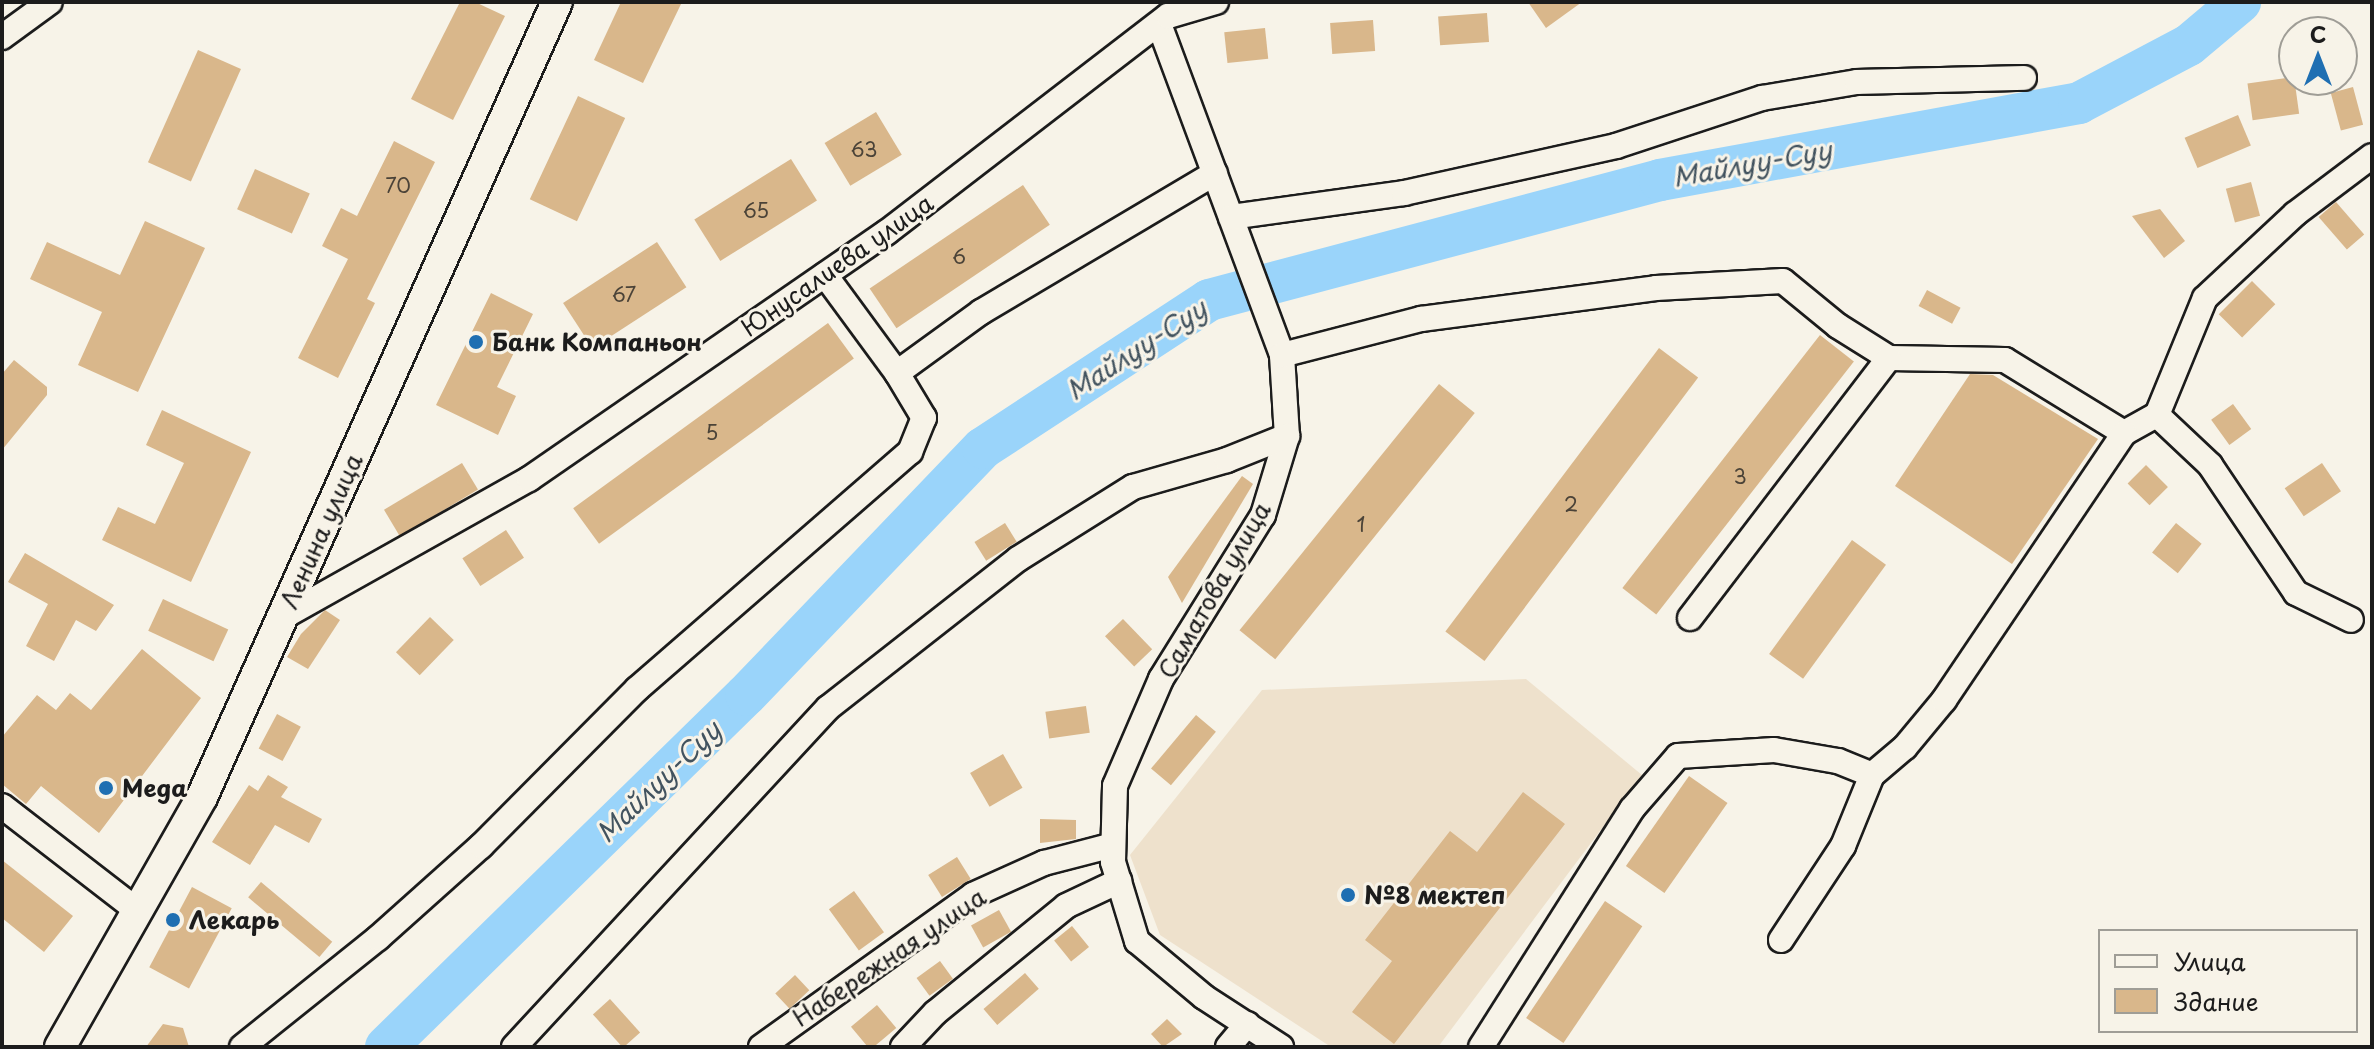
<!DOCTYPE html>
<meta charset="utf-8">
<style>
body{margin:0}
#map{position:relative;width:2374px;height:1049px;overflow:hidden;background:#f7f3e8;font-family:"Playpen Sans",sans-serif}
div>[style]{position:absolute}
.built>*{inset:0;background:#eee1cc}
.river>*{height:42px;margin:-21px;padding:0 21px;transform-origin:21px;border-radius:21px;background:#9ad4fa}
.building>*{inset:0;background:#d9b78b;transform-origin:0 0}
.roads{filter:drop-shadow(2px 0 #1c1c1c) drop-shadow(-2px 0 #1c1c1c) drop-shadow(0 2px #1c1c1c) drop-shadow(0 -2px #1c1c1c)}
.minor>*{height:24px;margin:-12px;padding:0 12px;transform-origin:12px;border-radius:12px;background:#f7f3e8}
.major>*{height:30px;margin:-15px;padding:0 15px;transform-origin:15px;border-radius:15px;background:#f7f3e8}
.dots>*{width:22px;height:22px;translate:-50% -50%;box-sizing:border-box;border:4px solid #f7f3e8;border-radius:50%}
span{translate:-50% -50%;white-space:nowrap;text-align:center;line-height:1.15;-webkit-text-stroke:6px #f7f3e8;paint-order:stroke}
.number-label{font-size:20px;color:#4b4338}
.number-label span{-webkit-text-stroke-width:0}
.street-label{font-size:24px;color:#1c1c1c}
.poi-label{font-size:24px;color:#1c1c1c;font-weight:700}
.left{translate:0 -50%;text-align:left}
.water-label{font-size:26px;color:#42535f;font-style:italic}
.frame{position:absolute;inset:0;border:4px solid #1c1c1c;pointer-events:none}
.legend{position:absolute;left:2098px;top:929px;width:260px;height:104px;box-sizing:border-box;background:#f7f3e8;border:2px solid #9f9d96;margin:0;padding:10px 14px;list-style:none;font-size:24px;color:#1c1c1c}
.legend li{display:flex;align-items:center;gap:16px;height:40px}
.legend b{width:40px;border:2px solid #9f9d96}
.north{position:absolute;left:2278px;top:16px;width:80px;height:80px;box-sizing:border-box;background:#f7f3e8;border:2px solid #9f9d96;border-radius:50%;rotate:0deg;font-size:22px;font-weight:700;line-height:32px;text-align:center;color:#1c1c1c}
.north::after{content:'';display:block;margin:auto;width:28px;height:36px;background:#1f6fb2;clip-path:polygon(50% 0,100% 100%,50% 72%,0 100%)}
</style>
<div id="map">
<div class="built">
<i style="clip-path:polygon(1526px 679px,1642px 775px,1438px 1047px,1331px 1047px,1160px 935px,1130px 855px,1262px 690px)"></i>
</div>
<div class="river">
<i style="left:386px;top:1047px;width:503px;rotate:-44.36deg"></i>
<i style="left:746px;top:695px;width:342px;rotate:-46.2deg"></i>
<i style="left:983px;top:448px;width:270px;rotate:-33.2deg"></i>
<i style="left:1209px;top:300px;width:467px;rotate:-14.9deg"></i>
<i style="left:1660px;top:180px;width:426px;rotate:-10.4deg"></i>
<i style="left:2079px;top:103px;width:124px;rotate:-27.8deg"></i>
<i style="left:2189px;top:45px;width:67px;rotate:-40.1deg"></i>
</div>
<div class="building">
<i style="clip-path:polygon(460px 2px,475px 2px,505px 16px,453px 120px,411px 99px)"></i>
<i style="clip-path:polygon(621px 2px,682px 2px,643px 83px,594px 60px)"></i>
<i style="clip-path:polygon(1528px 2px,1582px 2px,1546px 28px)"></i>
<i style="left:1487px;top:13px;width:29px;height:49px;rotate:86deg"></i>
<i style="left:1373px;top:20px;width:31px;height:43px;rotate:86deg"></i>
<i style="left:1265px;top:28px;width:31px;height:41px;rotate:84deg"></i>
<i style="left:198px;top:50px;width:47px;height:123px;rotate:24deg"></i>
<i style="left:2294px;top:77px;width:37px;height:47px;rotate:82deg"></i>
<i style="left:2353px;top:87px;width:39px;height:23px;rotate:75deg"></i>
<i style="left:578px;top:96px;width:52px;height:114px;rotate:25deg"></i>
<i style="left:876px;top:112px;width:50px;height:60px;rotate:59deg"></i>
<i style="left:2238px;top:115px;width:33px;height:58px;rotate:67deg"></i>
<i style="clip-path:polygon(394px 141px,435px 162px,367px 299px,375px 303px,338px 378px,298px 358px,348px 259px,322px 246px,341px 208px,357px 216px)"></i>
<i style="left:791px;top:159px;width:49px;height:114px;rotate:58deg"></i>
<i style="left:255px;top:169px;width:60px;height:44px;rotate:24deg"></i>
<i style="left:2251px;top:182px;width:35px;height:26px;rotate:75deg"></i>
<i style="left:1023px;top:185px;width:48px;height:185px;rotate:56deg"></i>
<i style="left:2336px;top:202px;width:43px;height:23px;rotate:49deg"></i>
<i style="clip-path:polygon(2160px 209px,2185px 241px,2164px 258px,2132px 216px)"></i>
<i style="clip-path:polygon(145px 221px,205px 248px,138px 392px,78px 365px,102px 312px,30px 279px,47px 242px,120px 275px)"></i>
<i style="left:657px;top:242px;width:54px;height:112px;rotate:57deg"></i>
<i style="left:2252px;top:281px;width:33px;height:47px;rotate:45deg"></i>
<i style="left:1927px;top:290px;width:38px;height:18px;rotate:28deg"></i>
<i style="clip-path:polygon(491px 293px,533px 314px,497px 387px,516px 396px,498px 435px,436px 405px)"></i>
<i style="left:828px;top:323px;width:44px;height:315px;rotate:54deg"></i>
<i style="left:1820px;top:335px;width:43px;height:321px;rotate:38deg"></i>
<i style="left:1659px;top:348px;width:49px;height:355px;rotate:37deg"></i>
<i style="clip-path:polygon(14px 360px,47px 387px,47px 395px,2px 450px,2px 374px)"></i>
<i style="clip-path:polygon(1970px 374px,1993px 375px,2098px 439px,2012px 564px,1895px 486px)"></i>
<i style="left:1439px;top:384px;width:46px;height:317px;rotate:39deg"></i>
<i style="left:2233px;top:404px;width:31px;height:27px;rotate:54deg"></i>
<i style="clip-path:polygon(162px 410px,251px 452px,191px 582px,102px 540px,118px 507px,155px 524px,184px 463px,146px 445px)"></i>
<i style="left:462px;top:463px;width:31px;height:91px;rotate:59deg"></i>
<i style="left:2322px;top:463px;width:34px;height:45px;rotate:56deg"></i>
<i style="left:2146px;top:465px;width:31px;height:26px;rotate:45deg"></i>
<i style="clip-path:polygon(1242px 476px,1253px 484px,1182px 603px,1168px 577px)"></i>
<i style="left:1005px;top:523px;width:22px;height:36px;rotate:58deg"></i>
<i style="left:2176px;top:523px;width:33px;height:38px;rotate:39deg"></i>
<i style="left:506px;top:530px;width:33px;height:52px;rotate:57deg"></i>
<i style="left:1852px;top:540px;width:42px;height:141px;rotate:36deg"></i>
<i style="clip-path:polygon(25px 553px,114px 605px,96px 631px,76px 620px,54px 661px,26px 646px,48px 604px,8px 582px)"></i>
<i style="left:163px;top:599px;width:72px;height:35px;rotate:25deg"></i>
<i style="clip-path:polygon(325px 610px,340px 620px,308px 669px,287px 657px,301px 634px)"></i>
<i style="left:430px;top:617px;width:33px;height:49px;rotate:44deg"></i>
<i style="left:1123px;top:619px;width:42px;height:25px;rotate:46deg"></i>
<i style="clip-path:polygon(142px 649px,201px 698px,99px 833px,41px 786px,26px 804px,2px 784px,2px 737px,37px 695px,56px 710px,70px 693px,91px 710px)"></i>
<i style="left:1086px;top:706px;width:27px;height:41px;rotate:82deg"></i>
<i style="left:277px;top:714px;width:27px;height:39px;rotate:28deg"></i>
<i style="left:1196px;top:715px;width:26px;height:70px;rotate:40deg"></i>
<i style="left:1003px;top:754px;width:39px;height:38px;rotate:60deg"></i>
<i style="clip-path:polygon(268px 775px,288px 787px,281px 797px,322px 819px,309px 843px,275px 825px,250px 865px,212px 842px,249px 785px,258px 791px)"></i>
<i style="left:1689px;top:776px;width:47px;height:110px;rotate:35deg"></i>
<i style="clip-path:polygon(1523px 792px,1565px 824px,1394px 1044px,1352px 1012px,1392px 961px,1365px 940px,1450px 831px,1477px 852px)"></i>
<i style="clip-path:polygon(1040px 819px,1076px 820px,1076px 839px,1040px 843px)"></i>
<i style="left:957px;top:857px;width:26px;height:34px;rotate:58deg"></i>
<i style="clip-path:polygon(2px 860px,73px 916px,44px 952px,2px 918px)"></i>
<i style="left:261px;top:882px;width:93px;height:20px;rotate:40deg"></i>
<i style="left:192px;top:887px;width:45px;height:91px;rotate:28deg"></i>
<i style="left:854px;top:891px;width:51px;height:31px;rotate:54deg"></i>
<i style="left:1605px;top:901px;width:45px;height:141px;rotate:34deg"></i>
<i style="left:999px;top:910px;width:25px;height:32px;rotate:61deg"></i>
<i style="left:1072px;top:926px;width:27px;height:23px;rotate:51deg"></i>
<i style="left:940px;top:961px;width:22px;height:29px;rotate:54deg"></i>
<i style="left:1025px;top:973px;width:21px;height:55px;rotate:49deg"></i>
<i style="left:795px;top:975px;width:21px;height:27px;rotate:47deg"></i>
<i style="left:610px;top:999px;width:45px;height:23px;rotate:48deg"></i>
<i style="left:877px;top:1005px;width:30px;height:34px;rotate:50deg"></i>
<i style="clip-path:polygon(1167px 1019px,1182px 1034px,1163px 1047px,1151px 1034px)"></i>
<i style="clip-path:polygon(163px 1024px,183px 1028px,189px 1047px,146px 1047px)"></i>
</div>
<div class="roads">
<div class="minor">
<i style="left:1159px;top:24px;width:353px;rotate:69.6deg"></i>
<i style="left:1282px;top:355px;width:81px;rotate:86.5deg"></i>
<i style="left:1287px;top:436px;width:83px;rotate:106.9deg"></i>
<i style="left:1263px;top:515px;width:193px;rotate:121.9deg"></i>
<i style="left:1161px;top:679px;width:116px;rotate:113.3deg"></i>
<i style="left:1115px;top:786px;width:76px;rotate:91.5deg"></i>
<i style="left:1113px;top:862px;width:83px;rotate:73.1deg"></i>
<i style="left:1137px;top:941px;width:87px;rotate:39.9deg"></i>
<i style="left:1204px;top:997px;width:92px;rotate:33deg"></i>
<i style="left:2px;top:37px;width:59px;rotate:-36.1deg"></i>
<i style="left:1231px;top:217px;width:175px;rotate:-7.9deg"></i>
<i style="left:1404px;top:193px;width:217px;rotate:-12.5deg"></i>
<i style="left:1616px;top:146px;width:154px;rotate:-18.2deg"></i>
<i style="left:1762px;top:98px;width:96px;rotate:-9.6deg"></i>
<i style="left:1857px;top:82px;width:167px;rotate:-1.4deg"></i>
<i style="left:825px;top:275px;width:122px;rotate:53.7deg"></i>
<i style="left:1282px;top:355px;width:144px;rotate:-14.5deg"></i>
<i style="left:1421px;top:319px;width:237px;rotate:-7.5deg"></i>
<i style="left:1656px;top:288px;width:127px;rotate:-3.2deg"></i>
<i style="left:1783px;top:281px;width:71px;rotate:39.3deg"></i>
<i style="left:1838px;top:326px;width:60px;rotate:32.1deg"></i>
<i style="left:1889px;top:358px;width:116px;rotate:1deg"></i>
<i style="left:2005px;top:360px;width:140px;rotate:31.5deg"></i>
<i style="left:2124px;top:433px;width:38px;rotate:-29deg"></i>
<i style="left:2157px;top:415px;width:73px;rotate:43.3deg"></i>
<i style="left:2210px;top:465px;width:154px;rotate:56.1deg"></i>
<i style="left:2296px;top:593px;width:61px;rotate:26.1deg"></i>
<i style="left:2157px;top:415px;width:126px;rotate:-67.7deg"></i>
<i style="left:2205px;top:298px;width:123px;rotate:-43deg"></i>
<i style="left:2295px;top:214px;width:96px;rotate:-37deg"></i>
<i style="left:283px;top:617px;width:282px;rotate:-29.3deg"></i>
<i style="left:529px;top:479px;width:434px;rotate:-34.6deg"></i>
<i style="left:886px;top:233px;width:356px;rotate:-37.6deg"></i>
<i style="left:1168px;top:16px;width:50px;rotate:-16.3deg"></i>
<i style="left:1690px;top:618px;width:327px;rotate:-52.6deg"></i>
<i style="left:2px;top:806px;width:173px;rotate:37.7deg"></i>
<i style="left:1781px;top:940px;width:113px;rotate:-56.6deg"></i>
<i style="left:1843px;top:846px;width:77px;rotate:-67.8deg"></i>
<i style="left:1872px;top:775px;width:43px;rotate:-40.3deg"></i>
<i style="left:1905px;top:747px;width:61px;rotate:-50.3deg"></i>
<i style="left:1944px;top:700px;width:322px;rotate:-56deg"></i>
<i style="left:242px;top:1047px;width:174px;rotate:-38.7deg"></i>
<i style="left:378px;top:938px;width:138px;rotate:-41.8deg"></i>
<i style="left:481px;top:846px;width:221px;rotate:-45.2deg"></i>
<i style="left:637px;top:689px;width:362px;rotate:-41deg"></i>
<i style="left:910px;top:452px;width:37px;rotate:-68deg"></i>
<i style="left:924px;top:418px;width:52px;rotate:-121deg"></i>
<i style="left:897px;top:373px;width:104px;rotate:-36deg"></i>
<i style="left:981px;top:312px;width:272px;rotate:-30.7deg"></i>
<i style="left:514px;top:1047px;width:462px;rotate:-47.2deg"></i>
<i style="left:828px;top:708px;width:241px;rotate:-38.1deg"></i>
<i style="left:1018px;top:559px;width:136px;rotate:-32.1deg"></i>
<i style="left:1133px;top:487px;width:98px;rotate:-16deg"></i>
<i style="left:1227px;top:460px;width:65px;rotate:-21.8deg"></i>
<i style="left:761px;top:1047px;width:261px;rotate:-35.6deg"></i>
<i style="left:973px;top:895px;width:78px;rotate:-24.3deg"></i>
<i style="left:1044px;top:863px;width:71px;rotate:-14.6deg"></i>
<i style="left:903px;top:1047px;width:47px;rotate:-46.7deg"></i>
<i style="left:935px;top:1013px;width:169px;rotate:-39.2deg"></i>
<i style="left:1066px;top:906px;width:59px;rotate:-25.3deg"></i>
<i style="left:1228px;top:1047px;width:30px;rotate:-50deg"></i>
<i style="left:1481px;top:1047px;width:282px;rotate:-57.6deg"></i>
<i style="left:1632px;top:809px;width:70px;rotate:-49deg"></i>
<i style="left:1678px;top:756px;width:96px;rotate:-3.6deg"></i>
<i style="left:1774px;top:750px;width:65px;rotate:9.8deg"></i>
<i style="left:1838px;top:761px;width:37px;rotate:22deg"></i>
</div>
<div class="major">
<i style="left:60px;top:1047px;width:288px;rotate:-60.4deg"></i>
<i style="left:202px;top:797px;width:871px;rotate:-65.94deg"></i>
</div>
</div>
<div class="dots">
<i style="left:476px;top:342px;background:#1f6fb2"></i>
<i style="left:106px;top:788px;background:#1f6fb2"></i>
<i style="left:1348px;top:895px;background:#1f6fb2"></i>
<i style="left:173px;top:920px;background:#1f6fb2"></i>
</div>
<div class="number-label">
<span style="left:864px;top:149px">63</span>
<span style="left:398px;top:185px">70</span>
<span style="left:756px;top:210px">65</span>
<span style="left:959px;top:256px">6</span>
<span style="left:624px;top:294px">67</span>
<span style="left:712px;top:432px">5</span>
<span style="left:1740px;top:476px">3</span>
<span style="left:1571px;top:504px">2</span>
<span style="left:1361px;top:524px">1</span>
</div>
<div class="street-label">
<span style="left:837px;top:265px;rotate:-35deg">Юнусалиева улица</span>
<span style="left:321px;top:531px;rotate:-66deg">Ленина улица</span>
<span style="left:1214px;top:590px;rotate:-60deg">Саматова улица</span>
<span style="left:889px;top:957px;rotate:-34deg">Набережная улица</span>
</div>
<div class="poi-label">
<span class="left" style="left:492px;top:342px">Банк Компаньон</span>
<span class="left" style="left:122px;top:788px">Mega</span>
<span class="left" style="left:1364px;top:895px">№8 мектеп</span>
<span class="left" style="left:189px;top:920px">Лекарь</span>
</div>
<div class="water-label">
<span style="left:1752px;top:163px;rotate:-10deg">Майлуу-Суу</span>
<span style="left:1136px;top:349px;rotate:-33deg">Майлуу-Суу</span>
<span style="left:658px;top:781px;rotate:-44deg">Майлуу-Суу</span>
</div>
<div class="frame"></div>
<ul class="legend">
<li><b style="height:10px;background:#f7f3e8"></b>Улица</li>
<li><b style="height:22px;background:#d9b78b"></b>Здание</li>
</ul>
<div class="north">С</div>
</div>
